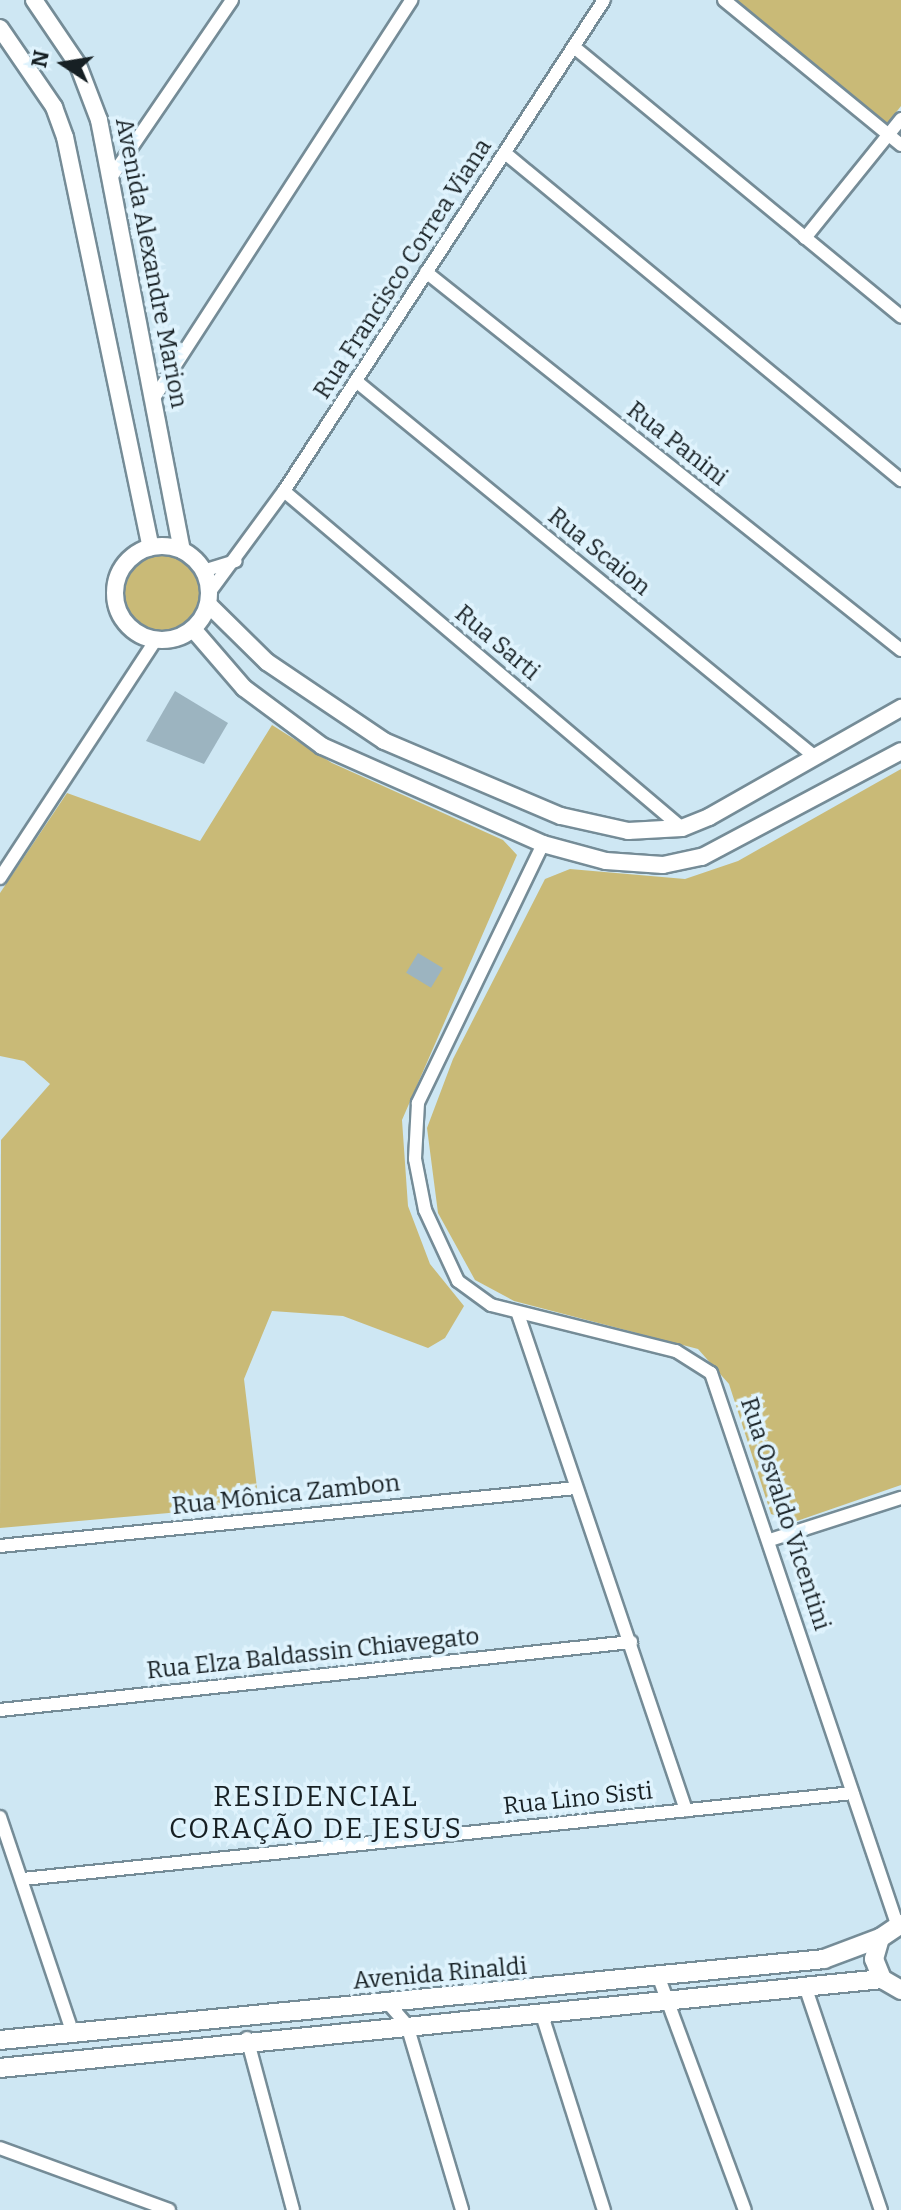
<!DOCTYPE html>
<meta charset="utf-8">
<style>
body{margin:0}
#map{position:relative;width:901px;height:2210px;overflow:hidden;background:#cee7f3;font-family:Bitter,serif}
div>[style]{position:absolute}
.green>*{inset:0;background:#c9ba77}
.round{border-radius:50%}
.building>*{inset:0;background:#9cb4c0;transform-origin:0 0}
.roads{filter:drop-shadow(2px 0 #758c97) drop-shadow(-2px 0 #758c97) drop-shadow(0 2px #758c97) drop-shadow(0 -2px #758c97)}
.minor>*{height:12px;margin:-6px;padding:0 6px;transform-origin:6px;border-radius:6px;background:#fff}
.tertiary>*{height:16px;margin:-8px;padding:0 8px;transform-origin:8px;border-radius:8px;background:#fff}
.tertiary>.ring{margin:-8px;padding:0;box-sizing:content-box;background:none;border:16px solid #fff;border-radius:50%}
.secondary>*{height:18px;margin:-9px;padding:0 9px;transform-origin:9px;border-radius:9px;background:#fff}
span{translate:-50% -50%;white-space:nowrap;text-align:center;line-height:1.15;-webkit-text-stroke:7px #dff3fd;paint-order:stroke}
.street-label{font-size:24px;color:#172024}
.quarter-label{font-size:28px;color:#172024;letter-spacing:2px}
.north{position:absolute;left:24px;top:24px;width:80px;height:80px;-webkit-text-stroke:6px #dff3fd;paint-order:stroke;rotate:282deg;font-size:22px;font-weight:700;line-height:32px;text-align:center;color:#172024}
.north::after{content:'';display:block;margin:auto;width:28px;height:36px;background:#172024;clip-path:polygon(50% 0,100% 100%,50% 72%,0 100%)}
</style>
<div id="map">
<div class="green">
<i style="clip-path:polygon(735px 0,901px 0,901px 106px,887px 124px)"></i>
<i class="round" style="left:123px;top:555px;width:78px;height:78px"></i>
<i style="clip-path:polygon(272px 725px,332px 763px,503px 840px,517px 855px,402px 1120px,408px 1206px,430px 1264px,464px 1306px,445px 1338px,428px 1348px,343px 1316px,272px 1311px,244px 1379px,259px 1505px,0 1528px,1px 1140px,50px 1084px,24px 1061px,0 1056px,0 893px,67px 793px,200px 841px)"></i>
<i style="clip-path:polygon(901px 769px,901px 1485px,794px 1522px,771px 1514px,729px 1384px,698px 1349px,514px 1301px,475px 1280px,438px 1213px,427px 1128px,453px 1059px,545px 879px,570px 869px,685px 879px,738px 861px)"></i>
</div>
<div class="building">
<i style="clip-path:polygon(175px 691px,228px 723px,204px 764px,146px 741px)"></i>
<i style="left:418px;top:953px;width:29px;height:23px;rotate:31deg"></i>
</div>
<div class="roads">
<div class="minor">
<i style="left:724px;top:0;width:229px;rotate:39.3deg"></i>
<i style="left:574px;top:47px;width:424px;rotate:39.5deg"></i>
<i style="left:505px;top:153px;width:514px;rotate:39.55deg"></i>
<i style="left:112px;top:176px;width:213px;rotate:-55.7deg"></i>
<i style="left:805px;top:238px;width:153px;rotate:-51.1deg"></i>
<i style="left:426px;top:272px;width:607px;rotate:38.51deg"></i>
<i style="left:356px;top:381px;width:593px;rotate:39.32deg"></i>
<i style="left:154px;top:398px;width:474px;rotate:-57.1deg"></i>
<i style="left:284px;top:491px;width:522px;rotate:40.26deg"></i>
<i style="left:203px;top:571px;width:34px;rotate:-17deg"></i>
<i style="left:209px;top:593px;width:127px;rotate:-53.7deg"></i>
<i style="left:284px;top:491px;width:586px;rotate:-56.91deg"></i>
<i style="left:543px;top:844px;width:288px;rotate:115.8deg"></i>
<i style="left:418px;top:1103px;width:56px;rotate:93.1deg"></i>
<i style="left:415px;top:1159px;width:52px;rotate:78.9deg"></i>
<i style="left:425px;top:1210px;width:78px;rotate:65.1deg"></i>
<i style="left:458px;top:1281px;width:41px;rotate:36deg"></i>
<i style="left:491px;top:1305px;width:191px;rotate:14deg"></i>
<i style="left:676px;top:1351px;width:41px;rotate:32.2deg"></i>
<i style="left:711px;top:1373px;width:582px;rotate:71.35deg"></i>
<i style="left:0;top:878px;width:285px;rotate:-56.8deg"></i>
<i style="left:518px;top:1314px;width:524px;rotate:71.29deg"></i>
<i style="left:770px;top:1540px;width:138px;rotate:-17.8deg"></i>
<i style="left:0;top:1546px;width:579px;rotate:-5.75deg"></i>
<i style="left:0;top:1710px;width:635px;rotate:-6.15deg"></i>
<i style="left:0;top:1817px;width:226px;rotate:71.4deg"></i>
<i style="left:23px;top:1879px;width:834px;rotate:-5.92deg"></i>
<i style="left:659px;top:1978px;width:247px;rotate:69.7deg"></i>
<i style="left:805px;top:1986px;width:237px;rotate:71.3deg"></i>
<i style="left:388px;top:2003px;width:29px;rotate:49deg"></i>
<i style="left:407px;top:2025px;width:193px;rotate:73.4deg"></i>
<i style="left:542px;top:2015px;width:205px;rotate:72.4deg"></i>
<i style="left:247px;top:2038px;width:178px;rotate:75deg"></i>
<i style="left:0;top:2148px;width:180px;rotate:20.1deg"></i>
</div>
<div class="tertiary">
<i style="left:34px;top:0;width:78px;rotate:55.9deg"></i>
<i style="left:78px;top:65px;width:59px;rotate:69.1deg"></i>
<i style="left:99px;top:120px;width:438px;rotate:79.1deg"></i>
<i style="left:0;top:28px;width:96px;rotate:55.6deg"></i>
<i style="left:54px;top:107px;width:32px;rotate:70deg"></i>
<i style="left:65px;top:137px;width:419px;rotate:78.2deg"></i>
<i class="ring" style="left:115px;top:546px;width:78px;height:78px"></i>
<i style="left:208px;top:604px;width:83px;rotate:44.5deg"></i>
<i style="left:267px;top:662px;width:141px;rotate:34deg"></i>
<i style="left:384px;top:741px;width:192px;rotate:23deg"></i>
<i style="left:561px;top:816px;width:69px;rotate:12.6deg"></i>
<i style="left:628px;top:831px;width:54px;rotate:-3.2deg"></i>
<i style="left:682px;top:828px;width:29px;rotate:-22deg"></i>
<i style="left:709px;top:817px;width:221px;rotate:-29.6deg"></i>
<i style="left:193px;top:629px;width:78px;rotate:49.2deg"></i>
<i style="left:244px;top:688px;width:97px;rotate:36.6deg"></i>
<i style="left:322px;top:746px;width:242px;rotate:23.9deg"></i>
<i style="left:543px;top:844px;width:65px;rotate:15.1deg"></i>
<i style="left:606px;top:861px;width:57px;rotate:4deg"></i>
<i style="left:663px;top:865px;width:40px;rotate:-12deg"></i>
<i style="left:702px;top:857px;width:225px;rotate:-28deg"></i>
</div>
<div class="secondary">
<i style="left:901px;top:1924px;width:25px;rotate:146deg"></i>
<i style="left:880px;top:1938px;width:22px;rotate:106deg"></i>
<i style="left:874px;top:1959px;width:22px;rotate:68deg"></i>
<i style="left:882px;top:1979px;width:22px;rotate:30deg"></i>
<i style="left:0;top:2040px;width:828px;rotate:-5.61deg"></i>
<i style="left:824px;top:1959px;width:60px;rotate:-20.6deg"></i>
<i style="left:0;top:2068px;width:886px;rotate:-5.76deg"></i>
</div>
</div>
<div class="street-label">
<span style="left:151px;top:263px;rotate:79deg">Avenida Alexandre Marion</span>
<span style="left:403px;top:269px;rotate:-57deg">Rua Francisco Correa Viana</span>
<span style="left:677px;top:444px;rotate:38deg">Rua Panini</span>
<span style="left:599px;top:552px;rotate:39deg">Rua Scaion</span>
<span style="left:497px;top:643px;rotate:40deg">Rua Sarti</span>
<span style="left:286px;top:1495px;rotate:-6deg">Rua Mônica Zambon</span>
<span style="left:785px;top:1514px;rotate:72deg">Rua Osvaldo Vicentini</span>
<span style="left:313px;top:1654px;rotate:-6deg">Rua Elza Baldassin Chiavegato</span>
<span style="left:578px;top:1799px;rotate:-6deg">Rua Lino Sisti</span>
<span style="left:440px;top:1974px;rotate:-5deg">Avenida Rinaldi</span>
</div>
<div class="quarter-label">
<span style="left:316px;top:1813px">RESIDENCIAL<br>CORAÇÃO DE JESUS</span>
</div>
<div class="north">N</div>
</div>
